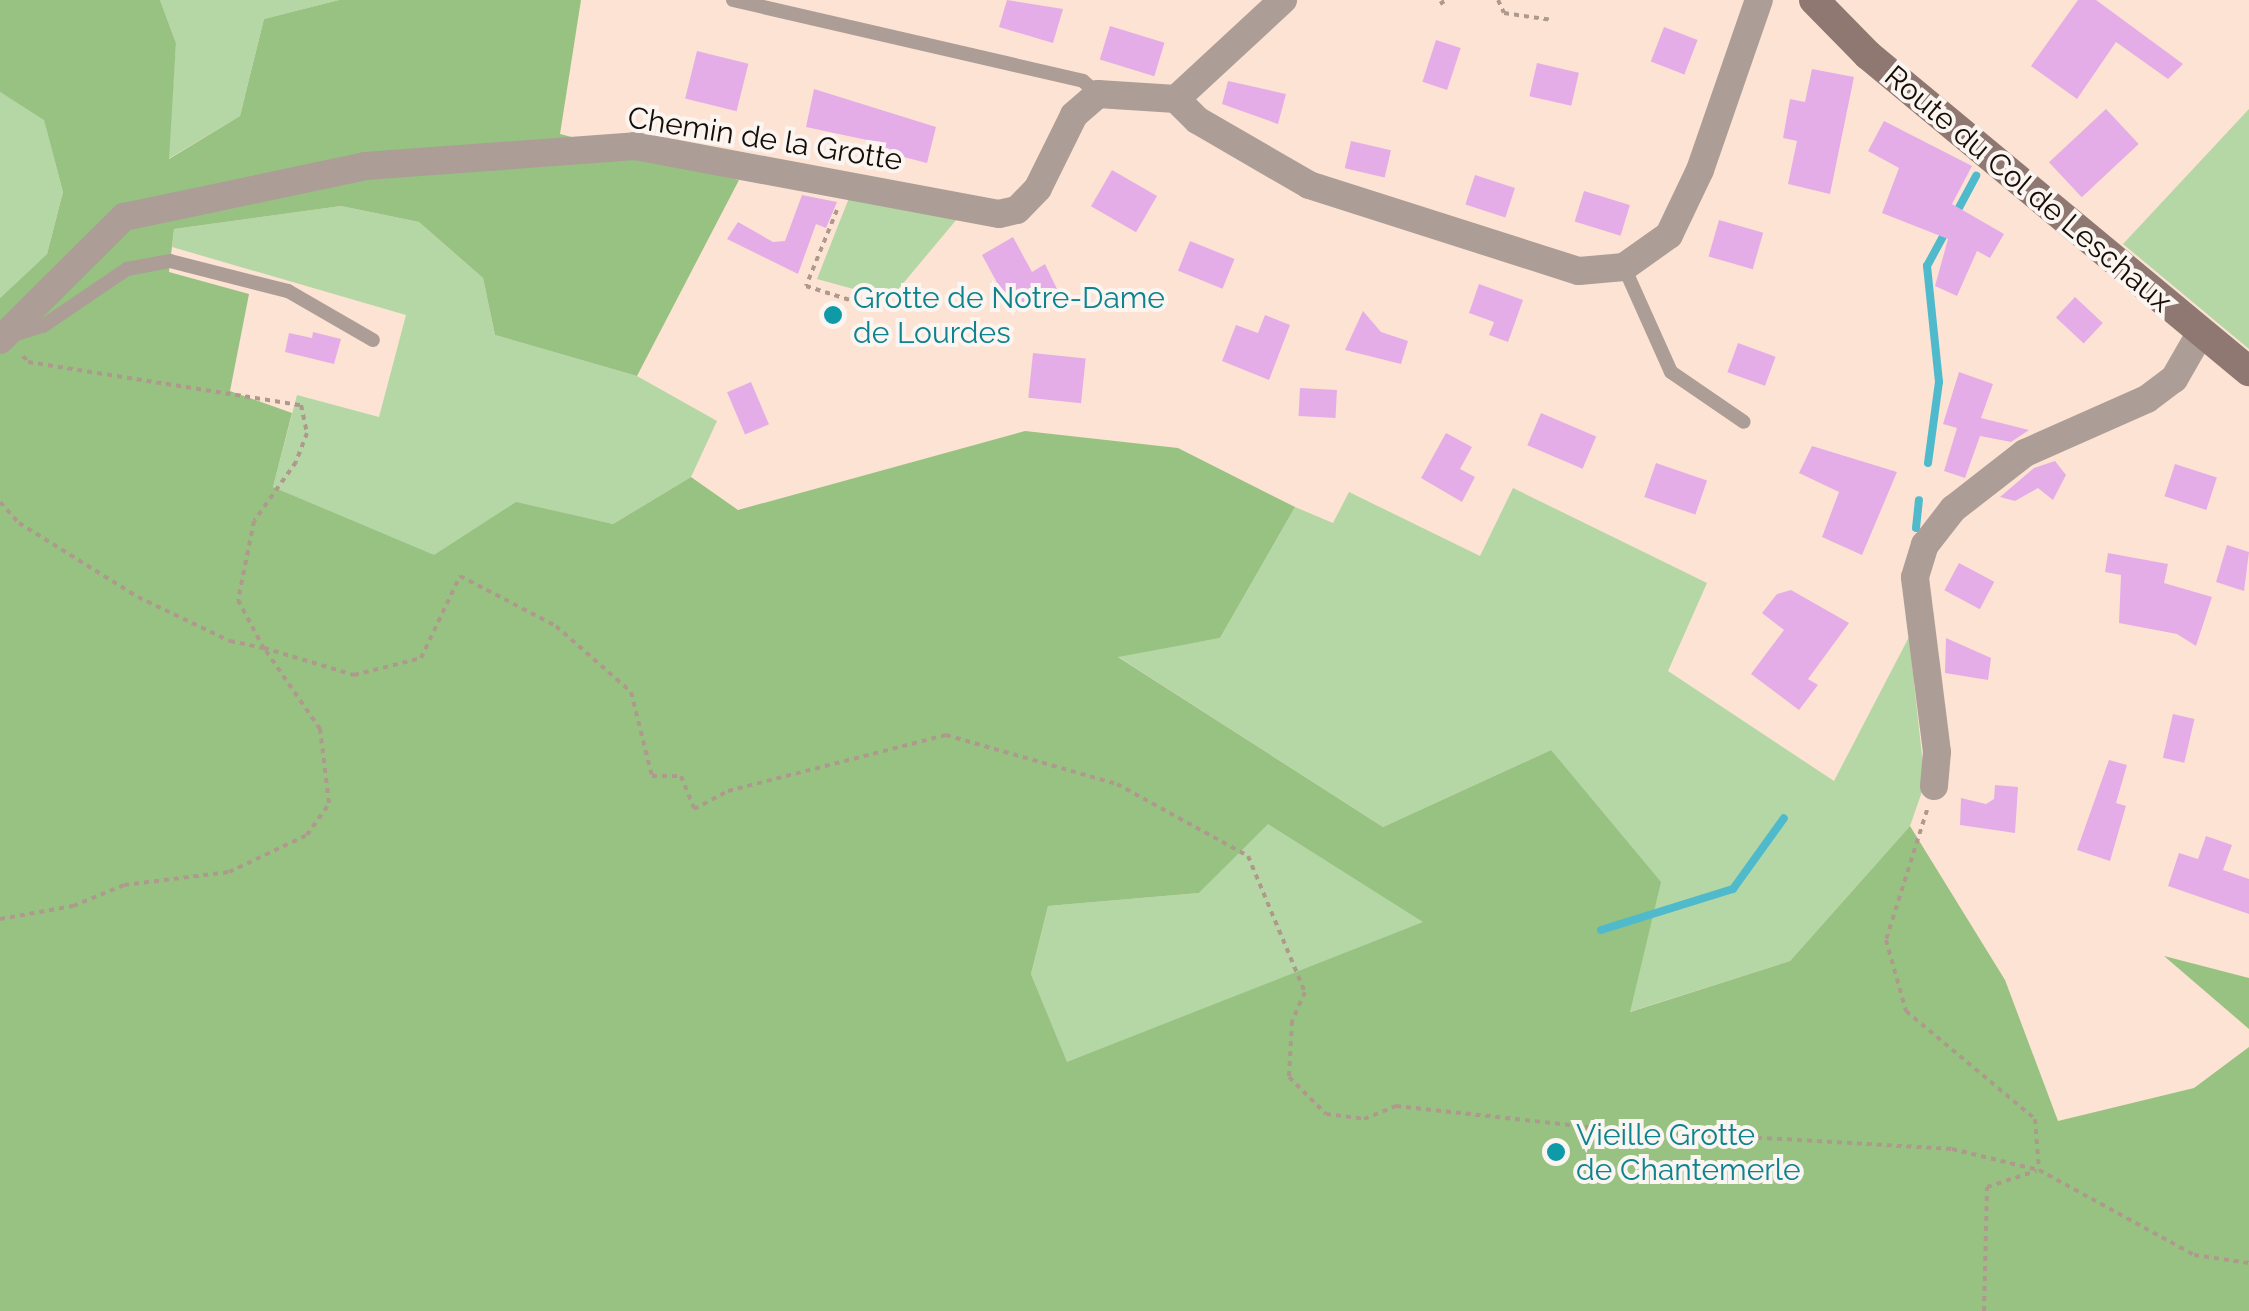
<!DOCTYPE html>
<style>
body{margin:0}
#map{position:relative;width:2249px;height:1311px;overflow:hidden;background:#fde3d3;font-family:Raleway,sans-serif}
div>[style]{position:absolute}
.green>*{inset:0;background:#b5d6a5}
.forest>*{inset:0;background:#97c282}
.stream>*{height:8px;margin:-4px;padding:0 4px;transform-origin:4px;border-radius:4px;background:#4ebacb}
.building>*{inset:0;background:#e5ade7;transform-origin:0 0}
.path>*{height:4px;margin-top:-2px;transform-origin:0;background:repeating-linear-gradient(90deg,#ae998d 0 5px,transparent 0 10px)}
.service>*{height:14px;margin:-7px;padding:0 7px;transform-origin:7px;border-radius:7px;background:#ac9d97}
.minor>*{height:28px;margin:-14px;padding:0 14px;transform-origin:14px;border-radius:14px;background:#ac9d97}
.secondary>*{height:30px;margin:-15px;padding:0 15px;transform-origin:15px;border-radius:15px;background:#8e7871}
.dots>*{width:28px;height:28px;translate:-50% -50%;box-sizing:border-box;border:5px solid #fbf5f1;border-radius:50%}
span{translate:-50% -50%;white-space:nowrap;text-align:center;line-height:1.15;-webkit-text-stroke:8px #fbf5f1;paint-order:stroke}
.street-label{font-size:30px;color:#170d07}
.culture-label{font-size:30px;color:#0d838f}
.left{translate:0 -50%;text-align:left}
</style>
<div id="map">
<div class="green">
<i style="clip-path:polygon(160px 0,339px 0,264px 19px,240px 116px,168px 159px,176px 43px)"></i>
<i style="clip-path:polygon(0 92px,44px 119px,63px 192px,47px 254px,0 298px)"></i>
<i style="clip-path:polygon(2249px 109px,2249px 349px,2123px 244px)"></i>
<i style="clip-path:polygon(851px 193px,962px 213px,890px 299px,817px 279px)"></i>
<i style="clip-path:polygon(341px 206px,419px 222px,483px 278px,495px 335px,637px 376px,717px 421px,691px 477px,613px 524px,516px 503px,434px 556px,273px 487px,297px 395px,379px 417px,406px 315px,172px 247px,174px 229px)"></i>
<i style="clip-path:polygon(1513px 488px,1707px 583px,1668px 671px,1834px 781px,1909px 637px,1925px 783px,1910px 826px,1790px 961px,1629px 1012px,1551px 750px,1383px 827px,1117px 656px,1220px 638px,1295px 507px,1333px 523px,1349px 492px,1480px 556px)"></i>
<i style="clip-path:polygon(1268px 823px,1424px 922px,1067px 1063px,1031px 974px,1048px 906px,1199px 893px)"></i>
</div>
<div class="forest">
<i style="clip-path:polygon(evenodd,0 0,160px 0,176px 43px,169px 159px,240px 116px,264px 19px,339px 0,581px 0,560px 134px,739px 180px,637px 376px,495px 335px,483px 278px,419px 222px,341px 206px,174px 229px,169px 272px,249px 294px,230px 391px,292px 413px,273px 487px,434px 555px,516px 502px,613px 524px,691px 477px,738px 510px,1025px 431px,1178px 448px,1295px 507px,1220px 638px,1118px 657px,1383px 827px,1551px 750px,1661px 882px,1630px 1012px,1790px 961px,1910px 826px,2005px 980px,2058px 1121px,2194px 1088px,2249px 1047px,2249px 1311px,0 1311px,0 298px,47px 254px,63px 192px,44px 120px,0 92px,0 0,1268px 824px,1423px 922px,1067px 1062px,1031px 974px,1048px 906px,1199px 893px,1268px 824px)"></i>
<i style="clip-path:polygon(2164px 956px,2249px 978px,2249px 1029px)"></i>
</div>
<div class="stream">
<i style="left:1954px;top:217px;width:47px;rotate:-61.8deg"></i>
<i style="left:1928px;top:463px;width:82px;rotate:-82.3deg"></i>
<i style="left:1939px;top:382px;width:117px;rotate:-95.9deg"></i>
<i style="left:1927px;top:266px;width:42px;rotate:-61.6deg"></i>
<i style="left:1916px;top:528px;width:28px;rotate:-84deg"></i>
<i style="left:1601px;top:930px;width:138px;rotate:-17.3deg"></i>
<i style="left:1733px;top:889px;width:87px;rotate:-54.3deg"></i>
</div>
<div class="building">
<i style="clip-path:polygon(1007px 0,1063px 9px,1053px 43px,999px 27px)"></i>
<i style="clip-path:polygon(2078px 0,2096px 0,2183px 64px,2168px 79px,2116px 42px,2077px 99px,2031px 66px)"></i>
<i style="left:1110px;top:26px;width:57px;height:35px;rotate:17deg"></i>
<i style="left:1664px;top:27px;width:36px;height:37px;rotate:21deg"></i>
<i style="left:1436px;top:40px;width:26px;height:44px;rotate:18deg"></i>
<i style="left:697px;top:51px;width:53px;height:49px;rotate:14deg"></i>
<i style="left:1537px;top:63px;width:43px;height:34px;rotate:13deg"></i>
<i style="clip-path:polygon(1812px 69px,1854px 77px,1830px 194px,1788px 184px,1797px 141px,1783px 138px,1790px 99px,1805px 102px)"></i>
<i style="clip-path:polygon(1228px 81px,1286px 94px,1278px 124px,1222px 104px)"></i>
<i style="clip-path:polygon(814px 89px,936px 127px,927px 163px,880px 151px,881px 143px,806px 127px)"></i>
<i style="left:2106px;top:109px;width:48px;height:78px;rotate:47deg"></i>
<i style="clip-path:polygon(1884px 121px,1972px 166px,1952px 204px,2004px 234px,1990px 258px,1977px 251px,1957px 296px,1935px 286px,1948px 239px,1882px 213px,1899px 168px,1868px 151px)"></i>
<i style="left:1351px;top:141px;width:41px;height:28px;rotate:13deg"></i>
<i style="left:1112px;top:170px;width:52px;height:42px;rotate:30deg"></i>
<i style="left:1475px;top:175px;width:42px;height:31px;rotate:18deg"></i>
<i style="left:1584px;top:191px;width:48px;height:32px;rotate:17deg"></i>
<i style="clip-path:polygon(802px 195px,837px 202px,826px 228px,816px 224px,798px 274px,727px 239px,738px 222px,773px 242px,785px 241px)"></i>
<i style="left:1719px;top:220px;width:46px;height:38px;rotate:16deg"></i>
<i style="clip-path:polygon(1013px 237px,1032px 272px,1045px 264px,1057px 289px,1013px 312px,982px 255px)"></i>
<i style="left:1190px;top:241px;width:48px;height:32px;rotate:22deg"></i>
<i style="clip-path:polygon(1479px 284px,1523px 300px,1508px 342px,1489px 335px,1494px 322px,1469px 313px)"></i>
<i style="left:2075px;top:297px;width:38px;height:28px;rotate:43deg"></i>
<i style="clip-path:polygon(1363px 311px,1381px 332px,1408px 341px,1401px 364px,1345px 350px)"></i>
<i style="clip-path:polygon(1265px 315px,1290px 325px,1269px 380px,1222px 361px,1236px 325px,1258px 333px)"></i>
<i style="clip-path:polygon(313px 332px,341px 339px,334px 364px,285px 352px,289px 333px,312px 338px)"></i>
<i style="left:1738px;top:343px;width:40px;height:31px;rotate:20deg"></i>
<i style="left:1033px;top:353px;width:53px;height:45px;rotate:6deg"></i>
<i style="clip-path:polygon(1959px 372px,1993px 384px,1981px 418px,2029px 430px,2011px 442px,1980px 436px,1965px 478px,1944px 471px,1957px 428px,1943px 424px)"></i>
<i style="left:751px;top:382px;width:46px;height:26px;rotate:67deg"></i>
<i style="left:1300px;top:388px;width:37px;height:28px;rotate:3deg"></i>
<i style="left:1541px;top:413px;width:60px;height:35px;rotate:23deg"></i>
<i style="clip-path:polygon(1446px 433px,1472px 447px,1460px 469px,1475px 477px,1462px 502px,1421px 478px)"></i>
<i style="clip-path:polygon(1812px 446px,1897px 472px,1862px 555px,1822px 537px,1839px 492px,1799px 473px)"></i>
<i style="clip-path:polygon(2055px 461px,2066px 475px,2053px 500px,2038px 488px,2015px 501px,2000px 497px,2034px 468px)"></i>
<i style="left:1656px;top:463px;width:54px;height:36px;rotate:19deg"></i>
<i style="left:2175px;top:464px;width:44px;height:34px;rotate:18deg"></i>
<i style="clip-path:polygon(2227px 545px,2249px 552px,2244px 591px,2216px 582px)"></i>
<i style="clip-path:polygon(2108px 553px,2168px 564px,2164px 583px,2212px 597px,2196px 646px,2177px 634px,2119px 623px,2121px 575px,2105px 572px)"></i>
<i style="left:1959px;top:563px;width:40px;height:31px;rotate:28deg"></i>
<i style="clip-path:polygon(1791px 590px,1849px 623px,1808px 679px,1818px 685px,1799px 710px,1751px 674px,1784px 630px,1762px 613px,1777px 594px)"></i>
<i style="clip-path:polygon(1946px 638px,1991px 658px,1988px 680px,1945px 673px)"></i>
<i style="left:2173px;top:714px;width:22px;height:45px;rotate:13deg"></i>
<i style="clip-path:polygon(2109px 760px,2127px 765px,2116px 803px,2126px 806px,2110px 861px,2077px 850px)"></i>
<i style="clip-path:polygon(1995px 785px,2018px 787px,2015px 833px,1960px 825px,1961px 798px,1986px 804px,1994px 799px)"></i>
<i style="clip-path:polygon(2206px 836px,2232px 845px,2223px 870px,2249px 879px,2249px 914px,2168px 886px,2179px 853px,2198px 859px)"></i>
</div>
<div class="path">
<i style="left:1498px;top:0;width:14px;rotate:65deg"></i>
<i style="left:1504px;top:13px;width:49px;rotate:8.3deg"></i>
<i style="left:1440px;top:4px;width:7px;rotate:-34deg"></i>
<i style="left:837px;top:210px;width:82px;rotate:112.2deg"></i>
<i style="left:806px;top:286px;width:46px;rotate:17.7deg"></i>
<i style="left:23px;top:356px;width:8px;rotate:50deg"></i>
<i style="left:28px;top:362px;width:276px;rotate:9deg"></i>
<i style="left:301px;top:405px;width:29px;rotate:78deg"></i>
<i style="left:307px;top:433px;width:31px;rotate:111deg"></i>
<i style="left:296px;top:462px;width:72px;rotate:125.4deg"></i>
<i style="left:254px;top:521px;width:81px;rotate:101.4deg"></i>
<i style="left:238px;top:600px;width:53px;rotate:62deg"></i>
<i style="left:0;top:502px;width:28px;rotate:48deg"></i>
<i style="left:19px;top:523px;width:140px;rotate:31.9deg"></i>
<i style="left:138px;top:597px;width:102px;rotate:25.6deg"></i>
<i style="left:230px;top:641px;width:35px;rotate:12deg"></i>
<i style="left:1927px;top:810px;width:136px;rotate:107.5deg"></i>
<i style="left:1886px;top:940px;width:74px;rotate:74.3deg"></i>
<i style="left:1906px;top:1011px;width:168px;rotate:39.9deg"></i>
<i style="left:2035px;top:1119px;width:51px;rotate:85.5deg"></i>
<i style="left:0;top:919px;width:74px;rotate:-10.1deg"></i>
<i style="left:73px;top:906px;width:55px;rotate:-22.4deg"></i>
<i style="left:124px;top:885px;width:106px;rotate:-7.1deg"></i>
<i style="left:229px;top:872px;width:86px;rotate:-25.4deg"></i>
<i style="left:307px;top:835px;width:39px;rotate:-55deg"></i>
<i style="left:329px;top:803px;width:75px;rotate:-96.9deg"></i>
<i style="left:320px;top:729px;width:98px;rotate:-124.7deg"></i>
<i style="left:264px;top:648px;width:94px;rotate:16.7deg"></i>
<i style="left:354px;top:675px;width:69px;rotate:-14.2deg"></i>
<i style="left:421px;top:658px;width:91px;rotate:-64.6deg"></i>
<i style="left:460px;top:576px;width:108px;rotate:27.5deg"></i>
<i style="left:556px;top:626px;width:100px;rotate:41.3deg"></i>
<i style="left:631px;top:692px;width:87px;rotate:76deg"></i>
<i style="left:652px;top:776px;width:29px"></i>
<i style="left:681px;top:776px;width:35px;rotate:68deg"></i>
<i style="left:694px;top:809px;width:38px;rotate:-28deg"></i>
<i style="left:728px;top:791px;width:225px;rotate:-14.4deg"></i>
<i style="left:946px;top:735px;width:178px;rotate:16deg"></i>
<i style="left:1117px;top:784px;width:149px;rotate:28.8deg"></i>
<i style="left:1248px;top:856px;width:147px;rotate:67.3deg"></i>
<i style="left:1305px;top:992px;width:32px;rotate:114deg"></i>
<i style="left:1292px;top:1021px;width:56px;rotate:93.1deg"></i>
<i style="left:1289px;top:1077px;width:52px;rotate:45deg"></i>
<i style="left:1326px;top:1114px;width:38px;rotate:7deg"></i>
<i style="left:1364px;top:1119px;width:35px;rotate:-22deg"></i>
<i style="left:1396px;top:1106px;width:212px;rotate:6.2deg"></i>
<i style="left:1607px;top:1129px;width:346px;rotate:3.3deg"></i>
<i style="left:1952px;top:1149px;width:89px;rotate:13.6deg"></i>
<i style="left:2039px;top:1170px;width:177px;rotate:28.7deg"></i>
<i style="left:2194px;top:1255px;width:56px;rotate:8.3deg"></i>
<i style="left:1984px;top:1311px;width:124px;rotate:-88.6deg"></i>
<i style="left:1987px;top:1187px;width:52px;rotate:-18.1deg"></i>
</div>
<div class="service">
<i style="left:733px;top:0;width:359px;rotate:13deg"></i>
<i style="left:1083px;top:81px;width:20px;rotate:41deg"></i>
<i style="left:1624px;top:267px;width:115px;rotate:65.9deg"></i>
<i style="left:1671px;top:372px;width:88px;rotate:34.4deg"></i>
<i style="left:16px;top:334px;width:28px;rotate:-17deg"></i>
<i style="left:43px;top:326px;width:102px;rotate:-34.2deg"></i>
<i style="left:127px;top:269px;width:44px;rotate:-10.5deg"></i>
<i style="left:170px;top:261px;width:122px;rotate:14.3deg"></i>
<i style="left:288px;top:291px;width:98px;rotate:30deg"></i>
</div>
<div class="minor">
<i style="left:1176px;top:99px;width:30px;rotate:45deg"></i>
<i style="left:1197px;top:120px;width:129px;rotate:30.1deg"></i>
<i style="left:1309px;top:185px;width:283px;rotate:17.7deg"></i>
<i style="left:1579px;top:271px;width:45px;rotate:-5.1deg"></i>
<i style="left:1624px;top:267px;width:55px;rotate:-35.4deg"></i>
<i style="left:1669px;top:235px;width:72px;rotate:-64.5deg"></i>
<i style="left:1700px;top:170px;width:180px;rotate:-70.9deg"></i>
<i style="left:0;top:340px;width:175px;rotate:-44.8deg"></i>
<i style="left:124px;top:217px;width:246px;rotate:-11.9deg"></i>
<i style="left:365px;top:166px;width:271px;rotate:-4.2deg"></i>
<i style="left:635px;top:146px;width:370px;rotate:10.6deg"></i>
<i style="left:999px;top:214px;width:18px;rotate:-13deg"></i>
<i style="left:1017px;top:210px;width:30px;rotate:-46deg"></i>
<i style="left:1038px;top:188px;width:81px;rotate:-63.7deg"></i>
<i style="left:1074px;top:115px;width:32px;rotate:-41deg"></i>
<i style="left:1098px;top:94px;width:78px;rotate:3.7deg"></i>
<i style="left:1176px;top:99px;width:146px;rotate:-42.8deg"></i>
<i style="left:1934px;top:786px;width:34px;rotate:-85deg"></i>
<i style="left:1937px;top:752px;width:176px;rotate:-97.2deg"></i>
<i style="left:1915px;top:577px;width:34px;rotate:-73deg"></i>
<i style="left:1925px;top:545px;width:46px;rotate:-52.1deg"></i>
<i style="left:1953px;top:509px;width:91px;rotate:-37.9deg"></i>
<i style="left:2025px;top:453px;width:133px;rotate:-23.9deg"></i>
<i style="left:2147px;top:399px;width:34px;rotate:-37deg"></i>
<i style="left:2174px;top:379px;width:54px;rotate:-60.1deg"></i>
</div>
<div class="secondary">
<i style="left:1814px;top:0;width:77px;rotate:45.5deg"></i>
<i style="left:1868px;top:55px;width:495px;rotate:39.7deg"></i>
</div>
<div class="dots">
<i style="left:833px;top:315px;background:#0f9aa8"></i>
<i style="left:1556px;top:1152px;background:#0f9aa8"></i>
</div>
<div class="street-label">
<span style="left:765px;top:139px;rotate:9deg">Chemin de la Grotte</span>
<span style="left:2028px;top:189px;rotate:40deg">Route du Col de Leschaux</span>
</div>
<div class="culture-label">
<span class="left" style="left:853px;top:315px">Grotte de Notre-Dame<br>de Lourdes</span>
<span class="left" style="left:1576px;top:1152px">Vieille Grotte<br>de Chantemerle</span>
</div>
</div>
